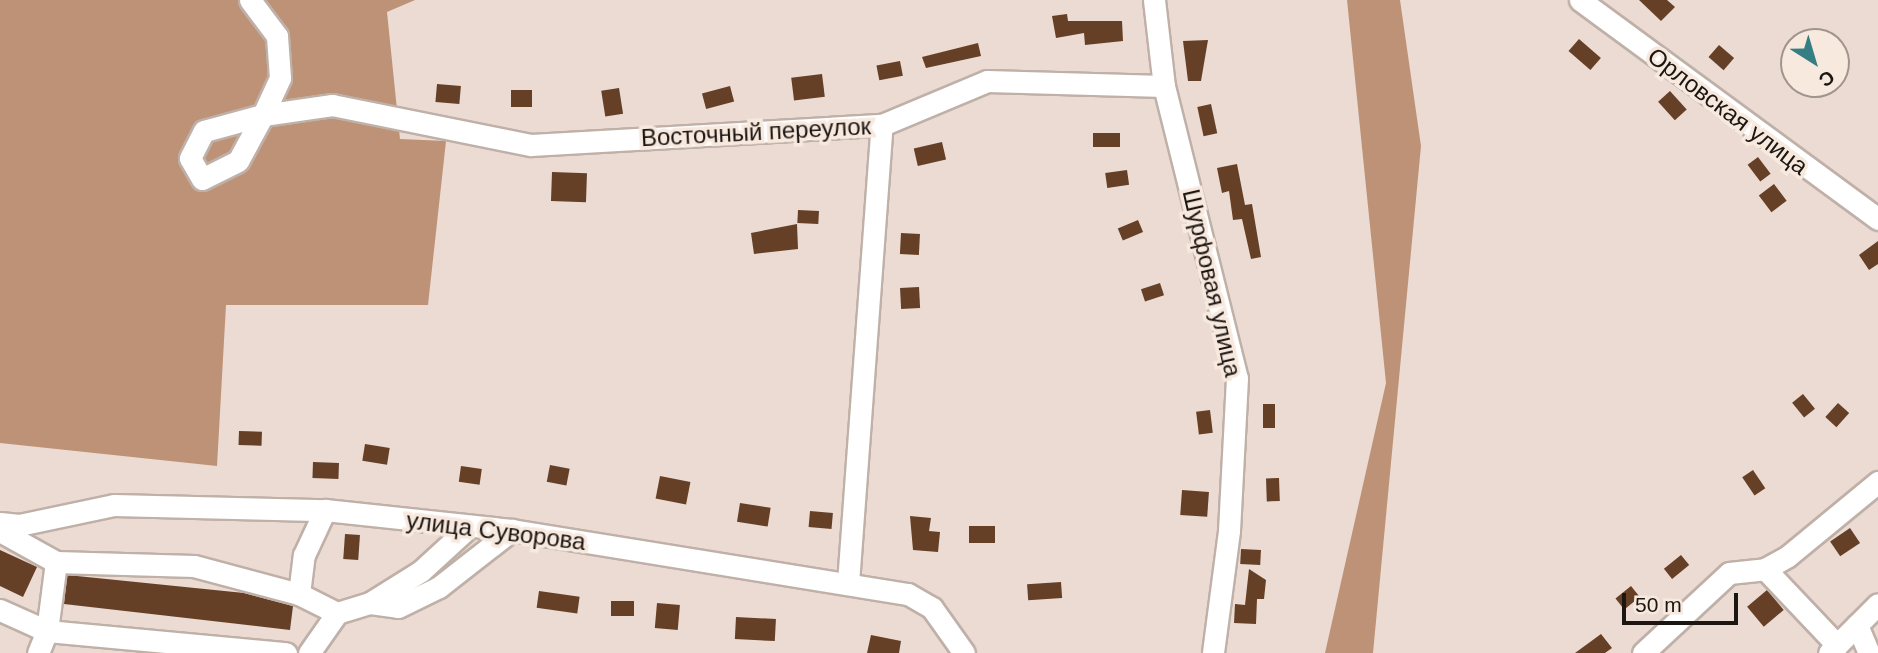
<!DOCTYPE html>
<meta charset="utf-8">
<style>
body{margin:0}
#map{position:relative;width:1878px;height:653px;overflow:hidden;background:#ebdbd2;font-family:Helvetica,sans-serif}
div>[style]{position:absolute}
.forest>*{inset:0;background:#be9277}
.building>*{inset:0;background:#653f26;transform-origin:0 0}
.roads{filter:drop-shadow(2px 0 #bfb0a8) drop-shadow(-2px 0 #bfb0a8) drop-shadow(0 2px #bfb0a8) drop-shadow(0 -2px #bfb0a8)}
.minor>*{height:21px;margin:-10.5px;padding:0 10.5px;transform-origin:10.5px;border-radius:10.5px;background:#fff}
span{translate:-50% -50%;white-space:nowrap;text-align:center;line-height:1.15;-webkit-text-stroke:7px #f8e9df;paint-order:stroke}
.street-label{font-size:24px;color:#1c1613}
.north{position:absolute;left:1780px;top:28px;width:70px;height:70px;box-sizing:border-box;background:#f8e9df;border:2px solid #a0958d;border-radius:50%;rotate:143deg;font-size:19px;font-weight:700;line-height:28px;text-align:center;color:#1c1613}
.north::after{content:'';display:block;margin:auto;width:24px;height:32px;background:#357e84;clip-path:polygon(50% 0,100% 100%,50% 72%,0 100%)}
.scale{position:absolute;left:1622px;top:593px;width:116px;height:32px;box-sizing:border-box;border:4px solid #1c1613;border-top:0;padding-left:9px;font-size:21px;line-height:24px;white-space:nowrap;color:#1c1613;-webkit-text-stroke:5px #f8e9df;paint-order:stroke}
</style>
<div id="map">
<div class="forest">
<i style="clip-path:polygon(0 0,415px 0,387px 12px,400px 139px,446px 141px,428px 305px,226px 305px,217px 466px,0 443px)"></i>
<i style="clip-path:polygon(1347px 0,1400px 0,1421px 146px,1373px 653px,1325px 653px,1386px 383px)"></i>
</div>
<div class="building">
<i style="clip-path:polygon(1639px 0,1667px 0,1675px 7px,1661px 21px)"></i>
<i style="clip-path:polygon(1067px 14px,1068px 21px,1122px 21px,1123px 41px,1085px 45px,1084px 33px,1056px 38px,1052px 16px)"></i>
<i style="left:1579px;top:39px;width:29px;height:16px;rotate:41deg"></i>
<i style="clip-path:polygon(1208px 40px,1201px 81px,1188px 81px,1183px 41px)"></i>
<i style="clip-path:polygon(978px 43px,981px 56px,926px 68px,922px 57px)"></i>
<i style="left:1719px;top:45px;width:20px;height:16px;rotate:41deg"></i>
<i style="left:900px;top:61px;width:15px;height:24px;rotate:79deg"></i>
<i style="left:822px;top:74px;width:23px;height:31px;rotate:83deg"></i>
<i style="left:437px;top:84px;width:24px;height:18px;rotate:5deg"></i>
<i style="left:730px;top:86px;width:16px;height:29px;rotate:75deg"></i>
<i style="left:619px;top:88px;width:26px;height:18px;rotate:81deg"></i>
<i style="left:511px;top:90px;width:21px;height:17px"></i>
<i style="left:1670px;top:91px;width:25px;height:16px;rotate:48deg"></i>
<i style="left:1211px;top:104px;width:30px;height:14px;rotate:78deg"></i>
<i style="left:1120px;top:133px;width:14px;height:27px;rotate:90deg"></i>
<i style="left:942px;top:142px;width:18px;height:29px;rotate:77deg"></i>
<i style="left:1758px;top:157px;width:21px;height:13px;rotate:53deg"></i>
<i style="clip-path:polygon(1237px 164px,1245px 205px,1252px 204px,1261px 257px,1251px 259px,1242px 219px,1233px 220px,1229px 191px,1222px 193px,1217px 168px)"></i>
<i style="left:1127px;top:170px;width:15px;height:22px;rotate:82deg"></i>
<i style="left:552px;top:172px;width:35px;height:29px;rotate:2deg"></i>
<i style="left:1774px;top:184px;width:21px;height:19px;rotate:53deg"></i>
<i style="left:798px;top:210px;width:21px;height:13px;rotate:3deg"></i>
<i style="left:1138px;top:220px;width:13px;height:22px;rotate:67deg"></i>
<i style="clip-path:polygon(797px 224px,798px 249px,754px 254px,751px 233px)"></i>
<i style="left:901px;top:233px;width:19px;height:21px;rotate:3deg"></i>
<i style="clip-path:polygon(1878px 241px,1878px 264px,1869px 270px,1859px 255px)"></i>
<i style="left:1160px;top:283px;width:13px;height:20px;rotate:72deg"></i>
<i style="left:919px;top:287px;width:21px;height:19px;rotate:87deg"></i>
<i style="left:1803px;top:394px;width:19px;height:14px;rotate:51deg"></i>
<i style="left:1838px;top:403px;width:15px;height:19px;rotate:42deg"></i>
<i style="left:1275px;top:404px;width:24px;height:12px;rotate:90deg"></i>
<i style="left:1210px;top:410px;width:23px;height:14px;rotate:83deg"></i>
<i style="left:239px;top:431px;width:23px;height:14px;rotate:2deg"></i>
<i style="left:365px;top:444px;width:25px;height:17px;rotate:9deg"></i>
<i style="left:313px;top:462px;width:26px;height:16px;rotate:2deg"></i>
<i style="left:550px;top:465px;width:20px;height:17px;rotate:11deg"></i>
<i style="left:461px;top:466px;width:21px;height:16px;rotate:8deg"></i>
<i style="left:1753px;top:470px;width:22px;height:13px;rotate:56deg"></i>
<i style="left:660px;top:476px;width:31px;height:23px;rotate:11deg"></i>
<i style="left:1279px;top:478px;width:23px;height:13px;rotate:88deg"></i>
<i style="left:1182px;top:490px;width:27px;height:25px;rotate:4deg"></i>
<i style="left:740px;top:503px;width:31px;height:19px;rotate:9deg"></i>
<i style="left:810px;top:511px;width:23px;height:16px;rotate:5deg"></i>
<i style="clip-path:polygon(910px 516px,931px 518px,929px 531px,940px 532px,938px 552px,913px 550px)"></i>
<i style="left:969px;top:526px;width:26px;height:17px"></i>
<i style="left:1850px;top:528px;width:18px;height:24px;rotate:56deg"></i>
<i style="left:345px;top:534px;width:15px;height:25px;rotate:4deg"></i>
<i style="left:1241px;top:549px;width:20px;height:15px;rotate:3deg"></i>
<i style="clip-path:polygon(0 550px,37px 567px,23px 597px,0 586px)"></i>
<i style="left:1681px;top:555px;width:13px;height:22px;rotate:51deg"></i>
<i style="clip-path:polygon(1249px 569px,1266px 580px,1264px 599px,1257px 599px,1256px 624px,1234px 623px,1235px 604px,1245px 605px)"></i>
<i style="clip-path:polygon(67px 575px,244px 593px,293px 606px,290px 630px,64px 604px)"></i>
<i style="left:1061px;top:582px;width:16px;height:34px;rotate:86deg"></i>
<i style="left:1631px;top:586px;width:14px;height:20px;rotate:51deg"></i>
<i style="left:1767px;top:590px;width:26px;height:26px;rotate:50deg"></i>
<i style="left:539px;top:591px;width:41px;height:17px;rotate:8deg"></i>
<i style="left:611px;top:601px;width:23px;height:15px"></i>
<i style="left:657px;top:603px;width:23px;height:25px;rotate:5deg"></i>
<i style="left:736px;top:617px;width:40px;height:22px;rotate:3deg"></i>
<i style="clip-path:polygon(1601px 634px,1612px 648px,1605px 653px,1575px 653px)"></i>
<i style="clip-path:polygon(871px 635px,901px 641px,899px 653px,867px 653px)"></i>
</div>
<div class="roads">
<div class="minor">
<i style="left:250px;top:0;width:45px;rotate:53.1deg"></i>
<i style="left:277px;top:36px;width:42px;rotate:85.9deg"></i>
<i style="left:280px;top:78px;width:41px;rotate:114.7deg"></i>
<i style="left:263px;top:115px;width:52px;rotate:118.5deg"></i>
<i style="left:238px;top:161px;width:40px;rotate:153.4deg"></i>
<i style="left:202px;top:179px;width:24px;rotate:-120deg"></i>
<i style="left:190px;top:158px;width:30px;rotate:-63deg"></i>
<i style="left:204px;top:131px;width:61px;rotate:-15.2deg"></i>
<i style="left:263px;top:115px;width:70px;rotate:-8.2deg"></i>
<i style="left:332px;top:105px;width:203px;rotate:11.4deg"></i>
<i style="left:531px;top:145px;width:352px;rotate:-3.3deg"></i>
<i style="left:882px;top:125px;width:114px;rotate:-22.7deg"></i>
<i style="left:987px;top:81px;width:177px;rotate:1.6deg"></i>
<i style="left:1154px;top:0;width:87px;rotate:83.4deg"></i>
<i style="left:1164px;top:86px;width:301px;rotate:76deg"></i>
<i style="left:1237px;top:378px;width:153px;rotate:93deg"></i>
<i style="left:1229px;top:531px;width:123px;rotate:97.5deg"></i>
<i style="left:1580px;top:0;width:370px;rotate:36.3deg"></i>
<i style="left:0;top:523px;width:19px;rotate:6deg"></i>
<i style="left:19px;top:525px;width:97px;rotate:-11.9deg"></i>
<i style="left:114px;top:505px;width:211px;rotate:1.4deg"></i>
<i style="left:325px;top:510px;width:188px;rotate:6.1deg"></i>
<i style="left:512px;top:530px;width:401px;rotate:9.2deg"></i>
<i style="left:908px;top:594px;width:28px;rotate:30deg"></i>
<i style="left:932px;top:608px;width:55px;rotate:54.6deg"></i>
<i style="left:0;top:531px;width:64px;rotate:29deg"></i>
<i style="left:56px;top:562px;width:138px;rotate:1.7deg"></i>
<i style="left:194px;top:566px;width:109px;rotate:14.9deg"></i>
<i style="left:299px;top:594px;width:42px;rotate:26.6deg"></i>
<i style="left:337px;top:613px;width:34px;rotate:-17deg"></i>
<i style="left:370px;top:603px;width:60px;rotate:-32.1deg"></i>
<i style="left:421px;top:571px;width:67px;rotate:-42.6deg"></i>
<i style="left:1765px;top:569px;width:105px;rotate:46.5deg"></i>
<i style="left:848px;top:583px;width:459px;rotate:-85.8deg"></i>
<i style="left:299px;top:594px;width:39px;rotate:-83deg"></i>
<i style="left:304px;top:555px;width:50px;rotate:-65deg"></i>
<i style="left:370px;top:603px;width:28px;rotate:8deg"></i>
<i style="left:398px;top:607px;width:46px;rotate:-26deg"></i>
<i style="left:439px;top:587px;width:93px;rotate:-38deg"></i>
<i style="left:0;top:610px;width:51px;rotate:24.1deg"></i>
<i style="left:47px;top:631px;width:240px;rotate:5.3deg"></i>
<i style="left:1857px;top:625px;width:30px;rotate:67deg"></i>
<i style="left:38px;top:653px;width:24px;rotate:-68deg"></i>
<i style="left:47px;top:631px;width:70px;rotate:-82.6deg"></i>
<i style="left:309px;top:653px;width:49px;rotate:-55deg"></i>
<i style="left:1643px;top:653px;width:117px;rotate:-42.9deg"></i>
<i style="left:1729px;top:573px;width:36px;rotate:-6deg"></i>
<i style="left:1765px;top:569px;width:26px;rotate:-29deg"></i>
<i style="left:1788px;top:556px;width:117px;rotate:-39.4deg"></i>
<i style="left:1829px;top:653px;width:69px;rotate:-45deg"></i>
</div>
</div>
<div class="street-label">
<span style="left:1728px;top:111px;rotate:37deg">Орловская улица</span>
<span style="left:756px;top:132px;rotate:-3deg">Восточный переулок</span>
<span style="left:1212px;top:283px;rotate:77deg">Шурфовая улица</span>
<span style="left:496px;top:531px;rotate:7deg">улица Суворова</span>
</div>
<div class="north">С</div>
<div class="scale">50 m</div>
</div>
